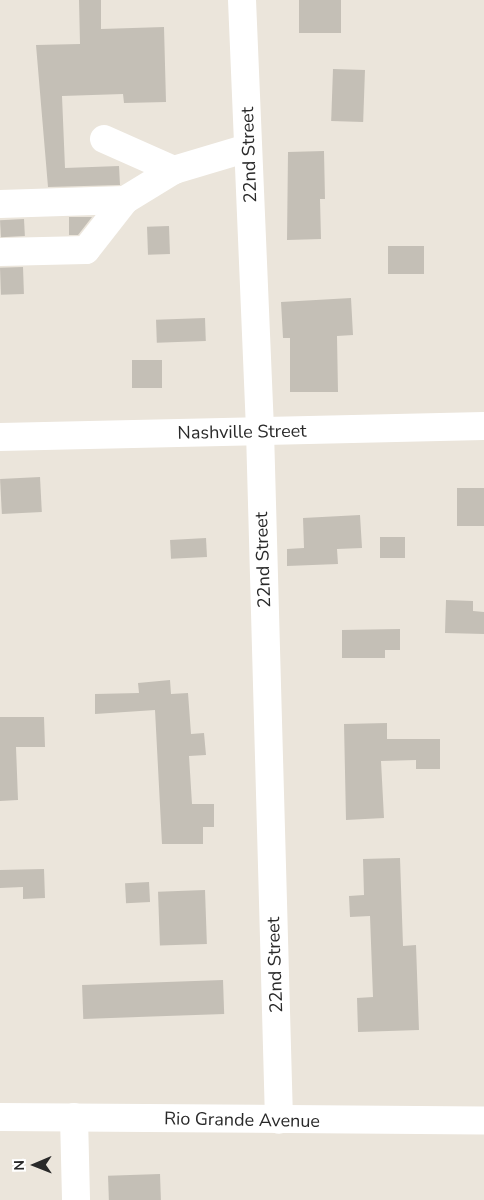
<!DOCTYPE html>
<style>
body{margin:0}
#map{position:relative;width:484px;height:1200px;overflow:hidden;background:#ebe5db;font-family:"Nunito Sans",sans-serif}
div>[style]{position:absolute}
.building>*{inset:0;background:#c4bfb6;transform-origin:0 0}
.minor>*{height:28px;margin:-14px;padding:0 14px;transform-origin:14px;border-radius:14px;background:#fff}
span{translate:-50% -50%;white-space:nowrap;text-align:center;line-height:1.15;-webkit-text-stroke:4px #fff;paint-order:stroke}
.street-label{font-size:18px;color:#292929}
.north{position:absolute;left:10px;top:1140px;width:50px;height:50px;-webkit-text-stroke:4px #fff;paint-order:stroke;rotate:269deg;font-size:14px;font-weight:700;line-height:20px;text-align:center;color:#292929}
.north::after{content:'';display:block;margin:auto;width:18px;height:22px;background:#292929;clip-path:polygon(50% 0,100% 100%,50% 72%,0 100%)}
</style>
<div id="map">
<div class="building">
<i style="clip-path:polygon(79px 0,101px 0,101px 29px,164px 27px,166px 102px,124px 103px,123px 94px,62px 96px,65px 168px,119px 166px,120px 185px,48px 187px,36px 45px,80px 44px)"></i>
<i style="left:299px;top:0;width:42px;height:33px"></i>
<i style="left:333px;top:69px;width:32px;height:52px;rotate:2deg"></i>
<i style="clip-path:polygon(324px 151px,325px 199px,320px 199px,321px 239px,287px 240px,288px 152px)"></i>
<i style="clip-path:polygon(69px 217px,92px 217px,78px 235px,69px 235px)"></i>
<i style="left:24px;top:219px;width:17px;height:24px;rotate:87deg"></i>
<i style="left:169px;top:226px;width:28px;height:22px;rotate:88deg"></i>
<i style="left:424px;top:246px;width:28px;height:36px;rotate:90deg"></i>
<i style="left:23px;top:267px;width:27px;height:23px;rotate:88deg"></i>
<i style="clip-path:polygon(351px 298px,353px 335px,337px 336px,338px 392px,290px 392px,290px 338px,283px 338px,281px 302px)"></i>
<i style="left:205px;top:318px;width:23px;height:49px;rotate:88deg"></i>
<i style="left:132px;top:360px;width:30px;height:28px"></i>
<i style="left:40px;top:477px;width:35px;height:40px;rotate:87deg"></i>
<i style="left:484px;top:488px;width:38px;height:27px;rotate:90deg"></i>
<i style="clip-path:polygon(360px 515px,362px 548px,337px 549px,338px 564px,287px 566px,287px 549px,304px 548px,303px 518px)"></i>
<i style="left:380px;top:537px;width:25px;height:21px"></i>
<i style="left:206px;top:538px;width:19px;height:36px;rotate:87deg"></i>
<i style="clip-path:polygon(446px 600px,473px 601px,473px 611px,484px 612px,484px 634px,445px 633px)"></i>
<i style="clip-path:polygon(400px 629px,400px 650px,385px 650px,385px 658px,342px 658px,342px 630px)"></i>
<i style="clip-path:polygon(170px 680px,171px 694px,188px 693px,191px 734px,204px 733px,206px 755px,189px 756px,192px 804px,214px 804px,214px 827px,203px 827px,203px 844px,162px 844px,155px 710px,95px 714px,95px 694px,139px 693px,138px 683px)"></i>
<i style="clip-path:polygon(0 717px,44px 717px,45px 747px,16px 747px,18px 800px,0 801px)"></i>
<i style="clip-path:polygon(387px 723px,387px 739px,440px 739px,440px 769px,416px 769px,416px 760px,381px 761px,384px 818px,346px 820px,344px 724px)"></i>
<i style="clip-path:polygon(400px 858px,403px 946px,416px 945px,419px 1030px,358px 1032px,357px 998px,373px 997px,370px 916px,350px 917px,349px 896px,364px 895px,363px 859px)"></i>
<i style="clip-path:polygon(44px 869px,45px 898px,23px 899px,23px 887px,0 888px,0 870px)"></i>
<i style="left:149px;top:882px;width:20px;height:24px;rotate:87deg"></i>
<i style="left:205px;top:890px;width:54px;height:47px;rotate:88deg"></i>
<i style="left:223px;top:980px;width:34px;height:141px;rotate:88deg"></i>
<i style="left:160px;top:1174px;width:26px;height:52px;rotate:88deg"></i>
</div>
<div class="minor">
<i style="left:242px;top:0;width:431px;rotate:87.6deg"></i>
<i style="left:260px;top:431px;width:689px;rotate:88.42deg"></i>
<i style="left:104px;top:139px;width:77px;rotate:23.9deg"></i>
<i style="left:0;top:204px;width:125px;rotate:-1.8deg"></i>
<i style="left:0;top:252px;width:86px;rotate:-1.3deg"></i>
<i style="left:86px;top:250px;width:63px;rotate:-52deg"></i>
<i style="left:125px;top:200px;width:57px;rotate:-31.5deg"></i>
<i style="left:174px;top:170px;width:77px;rotate:-16.6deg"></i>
<i style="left:0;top:437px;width:484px;rotate:-1.3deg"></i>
<i style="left:0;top:1117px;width:484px;rotate:0.4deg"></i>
<i style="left:74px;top:1117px;width:83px;rotate:88.6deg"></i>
</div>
<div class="street-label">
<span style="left:249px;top:155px;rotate:-92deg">22nd Street</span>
<span style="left:242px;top:432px;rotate:-1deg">Nashville Street</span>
<span style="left:263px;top:560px;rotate:-92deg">22nd Street</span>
<span style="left:275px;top:965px;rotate:-92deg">22nd Street</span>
<span style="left:242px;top:1120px;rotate:1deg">Rio Grande Avenue</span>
</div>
<div class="north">N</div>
</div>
